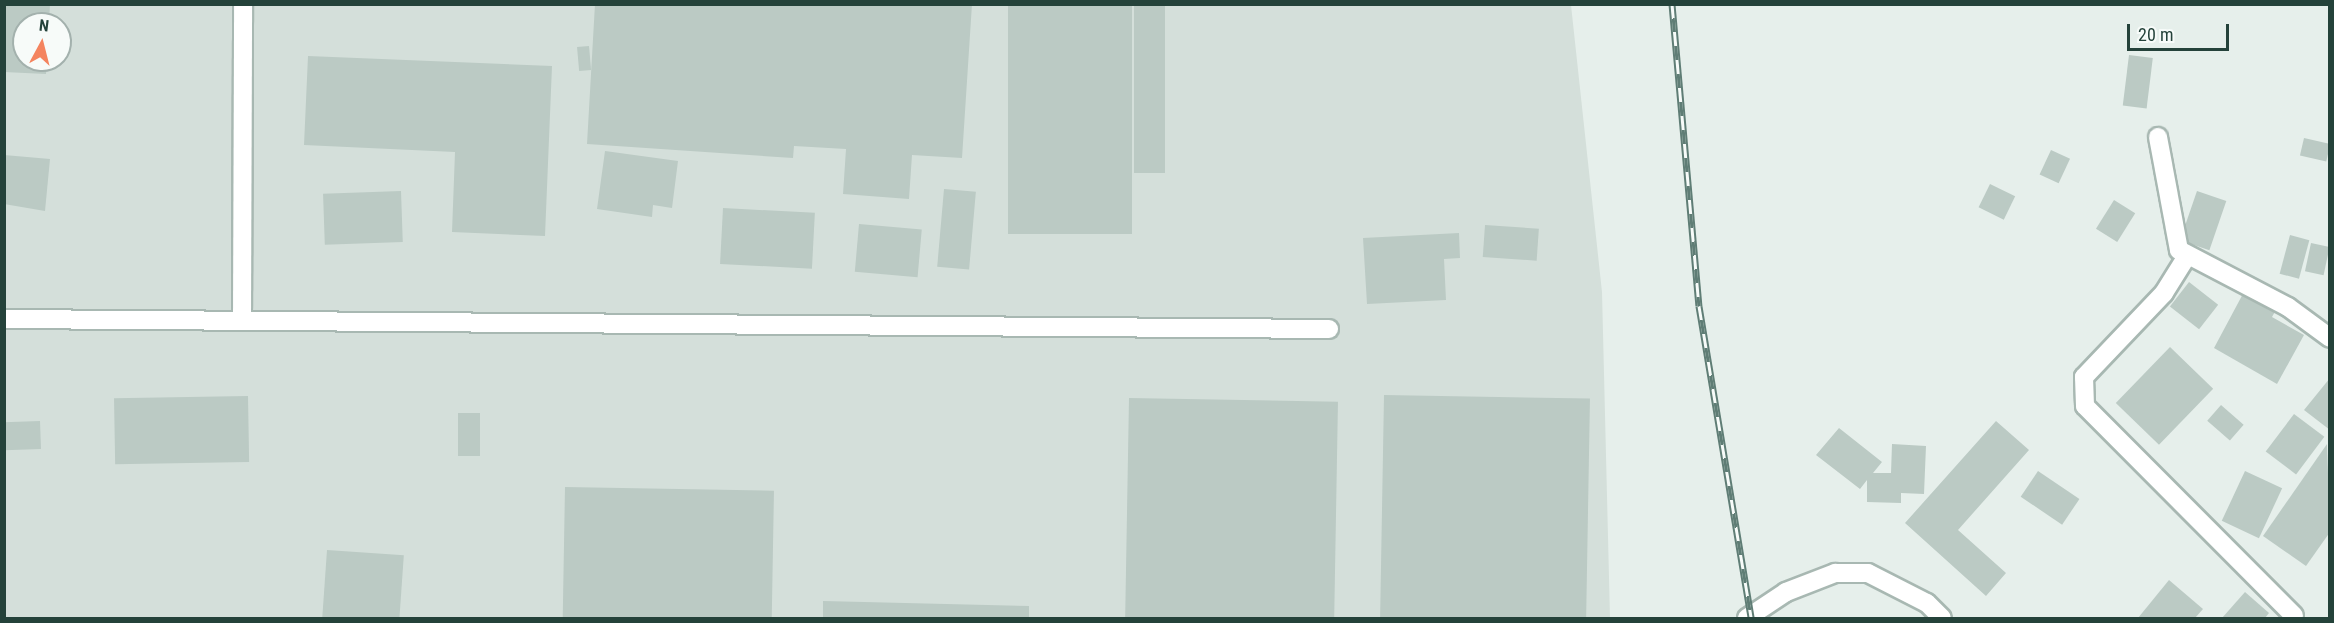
<!DOCTYPE html>
<style>
body{margin:0}
#map{position:relative;width:2334px;height:623px;overflow:hidden;background:#e6efeb;font-family:"Roboto Condensed",sans-serif}
div>[style]{position:absolute}
.built>*{inset:0;background:#d4dfda}
.building>*{inset:0;background:#bbcac4;transform-origin:0 0}
.roads{filter:drop-shadow(2px 0 #a8b8b2) drop-shadow(-2px 0 #a8b8b2) drop-shadow(0 2px #a8b8b2) drop-shadow(0 -2px #a8b8b2)}
.minor>*{height:18px;margin:-9px;padding:0 9px;transform-origin:9px;border-radius:9px;background:#fff}
.rail>*{height:7px;margin-top:-3.5px;transform-origin:0;background:repeating-linear-gradient(90deg,#f7fbf9 0 14px,#5f7d75 0 28px);box-sizing:border-box;border-block:2px solid #5f7d75}
span{translate:-50% -50%;white-space:nowrap;text-align:center;line-height:1.15;-webkit-text-stroke:4.5px #f7fbf9;paint-order:stroke}
.frame{position:absolute;inset:0;border:6px solid #24423a;pointer-events:none}
.north{position:absolute;left:12px;top:12px;width:60px;height:60px;box-sizing:border-box;background:#f7fbf9;border:2px solid #a3b1ad;border-radius:50%;rotate:7deg;font-size:16px;font-weight:700;line-height:24px;text-align:center;color:#24423a}
.north::after{content:'';display:block;margin:auto;width:21px;height:27px;background:#f4845f;clip-path:polygon(50% 0,100% 100%,50% 72%,0 100%)}
.scale{position:absolute;left:2127px;top:24px;width:102px;height:27px;box-sizing:border-box;border:3px solid #24423a;border-top:0;padding-left:8px;font-size:18px;line-height:21px;white-space:nowrap;color:#24423a;-webkit-text-stroke:4px #f7fbf9;paint-order:stroke}
</style>
<div id="map">
<div class="built">
<i style="clip-path:polygon(evenodd,4px 5px,1571px 5px,1602px 292px,1610px 618px,5px 618px,4px 5px,24px 24px,60px 24px,60px 60px,24px 60px,24px 24px)"></i>
</div>
<div class="building">
<i style="clip-path:polygon(4px 4px,50px 4px,49px 24px,24px 24px,24px 60px,47px 60px,46px 74px,4px 72px)"></i>
<i style="clip-path:polygon(595px 4px,972px 4px,962px 158px,912px 155px,909px 199px,843px 194px,846px 149px,794px 146px,793px 158px,587px 144px)"></i>
<i style="left:1008px;top:4px;width:124px;height:230px"></i>
<i style="left:1134px;top:4px;width:31px;height:169px"></i>
<i style="left:589px;top:46px;width:24px;height:12px;rotate:85deg"></i>
<i style="left:2129px;top:55px;width:24px;height:51px;rotate:7deg"></i>
<i style="clip-path:polygon(308px 56px,552px 66px,545px 236px,452px 232px,455px 152px,304px 145px)"></i>
<i style="left:2304px;top:138px;width:27px;height:18px;rotate:13deg"></i>
<i style="left:2051px;top:150px;width:21px;height:27px;rotate:25deg"></i>
<i style="clip-path:polygon(605px 151px,678px 161px,672px 208px,653px 205px,652px 217px,597px 209px)"></i>
<i style="clip-path:polygon(4px 155px,50px 159px,45px 211px,4px 204px)"></i>
<i style="left:1990px;top:184px;width:28px;height:26px;rotate:26deg"></i>
<i style="left:944px;top:189px;width:32px;height:78px;rotate:5deg"></i>
<i style="left:401px;top:191px;width:51px;height:78px;rotate:88deg"></i>
<i style="left:2197px;top:191px;width:31px;height:52px;rotate:19deg"></i>
<i style="left:2114px;top:200px;width:25px;height:34px;rotate:32deg"></i>
<i style="left:723px;top:208px;width:92px;height:56px;rotate:3deg"></i>
<i style="left:859px;top:224px;width:63px;height:48px;rotate:5deg"></i>
<i style="left:1485px;top:225px;width:54px;height:32px;rotate:4deg"></i>
<i style="clip-path:polygon(1459px 233px,1460px 258px,1444px 259px,1446px 300px,1367px 304px,1363px 238px)"></i>
<i style="left:2290px;top:235px;width:20px;height:40px;rotate:15deg"></i>
<i style="left:2311px;top:243px;width:19px;height:29px;rotate:12deg"></i>
<i style="left:2189px;top:282px;width:37px;height:31px;rotate:38deg"></i>
<i style="clip-path:polygon(2245px 290px,2277px 308px,2272px 317px,2304px 335px,2277px 384px,2214px 348px)"></i>
<i style="left:2170px;top:347px;width:60px;height:78px;rotate:44deg"></i>
<i style="clip-path:polygon(2330px 378px,2330px 430px,2304px 410px)"></i>
<i style="left:1384px;top:395px;width:206px;height:223px;rotate:1deg"></i>
<i style="left:248px;top:396px;width:66px;height:134px;rotate:89deg"></i>
<i style="left:1129px;top:398px;width:209px;height:220px;rotate:1deg"></i>
<i style="left:2221px;top:405px;width:30px;height:21px;rotate:41deg"></i>
<i style="left:458px;top:413px;width:22px;height:43px"></i>
<i style="left:2294px;top:414px;width:38px;height:47px;rotate:37deg"></i>
<i style="left:40px;top:421px;width:28px;height:36px;rotate:88deg"></i>
<i style="clip-path:polygon(1996px 421px,2029px 450px,1958px 530px,2006px 573px,1986px 596px,1905px 523px)"></i>
<i style="clip-path:polygon(1839px 428px,1882px 462px,1873px 473px,1891px 473px,1892px 444px,1926px 446px,1924px 494px,1901px 493px,1901px 503px,1867px 502px,1867px 480px,1860px 489px,1816px 455px)"></i>
<i style="clip-path:polygon(2327px 444px,2330px 532px,2306px 566px,2263px 536px)"></i>
<i style="left:2038px;top:471px;width:50px;height:31px;rotate:34deg"></i>
<i style="left:2245px;top:471px;width:41px;height:55px;rotate:25deg"></i>
<i style="left:565px;top:487px;width:209px;height:131px;rotate:1deg"></i>
<i style="left:327px;top:550px;width:77px;height:68px;rotate:4deg"></i>
<i style="clip-path:polygon(2169px 580px,2203px 609px,2195px 618px,2138px 618px)"></i>
<i style="clip-path:polygon(2245px 592px,2269px 613px,2265px 618px,2222px 618px)"></i>
<i style="clip-path:polygon(823px 601px,1029px 606px,1029px 618px,823px 618px)"></i>
</div>
<div class="roads">
<div class="minor">
<i style="left:2158px;top:137px;width:115px;rotate:79.5deg"></i>
<i style="left:2179px;top:250px;width:123px;rotate:27.6deg"></i>
<i style="left:2288px;top:307px;width:52px;rotate:36.4deg"></i>
<i style="left:2187px;top:256px;width:44px;rotate:121.9deg"></i>
<i style="left:2164px;top:293px;width:116px;rotate:133.6deg"></i>
<i style="left:2084px;top:377px;width:29px;rotate:88deg"></i>
<i style="left:2085px;top:406px;width:296px;rotate:45.1deg"></i>
<i style="left:4px;top:319px;width:1325px;rotate:0.43deg"></i>
<i style="left:242px;top:319px;width:315px;rotate:-89.8deg"></i>
<i style="left:1747px;top:618px;width:47px;rotate:-33.7deg"></i>
<i style="left:1786px;top:592px;width:53px;rotate:-21.2deg"></i>
<i style="left:1835px;top:573px;width:33px"></i>
<i style="left:1868px;top:573px;width:66px;rotate:27deg"></i>
<i style="left:1927px;top:603px;width:21px;rotate:45deg"></i>
</div>
</div>
<div class="rail">
<i style="left:1672px;top:4px;width:303px;rotate:84.9deg"></i>
<i style="left:1699px;top:306px;width:316px;rotate:80.5deg"></i>
</div>
<div class="frame"></div>
<div class="north">N</div>
<div class="scale">20 m</div>
</div>
